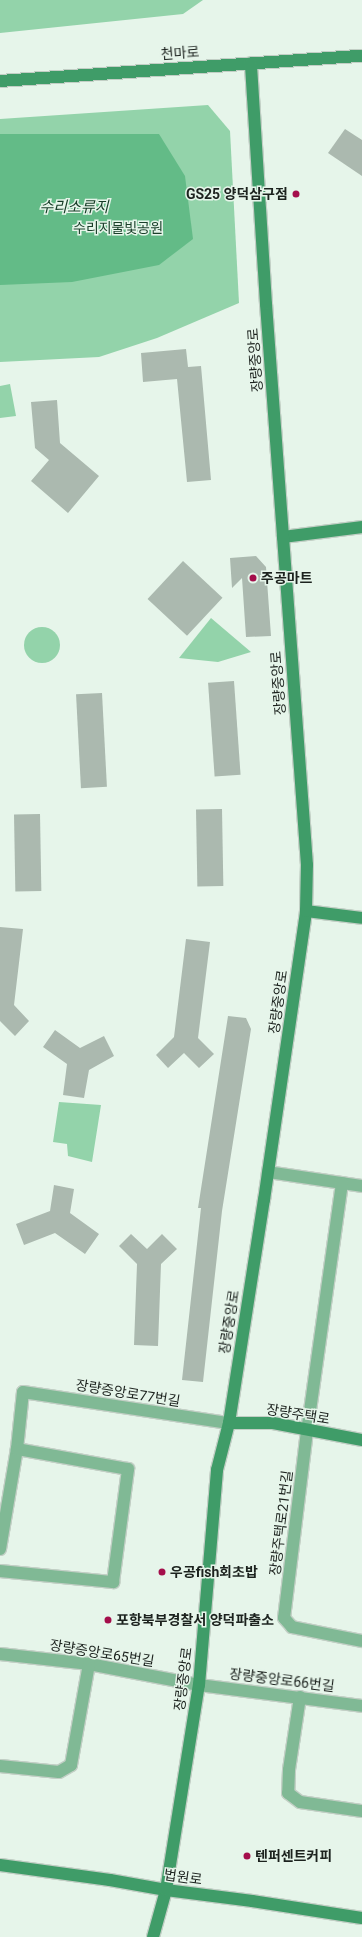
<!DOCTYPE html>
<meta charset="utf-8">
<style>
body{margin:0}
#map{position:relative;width:362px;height:1937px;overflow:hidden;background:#e6f5ea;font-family:Roboto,"Noto Sans KR",sans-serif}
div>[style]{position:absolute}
.green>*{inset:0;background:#93d3aa}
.round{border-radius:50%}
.water>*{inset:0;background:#63bb87}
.building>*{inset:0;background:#abb9af;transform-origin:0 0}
.roads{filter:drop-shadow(1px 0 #c2cfc5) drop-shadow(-1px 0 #c2cfc5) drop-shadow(0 1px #c2cfc5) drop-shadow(0 -1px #c2cfc5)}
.street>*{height:12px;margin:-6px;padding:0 6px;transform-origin:6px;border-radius:6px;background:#80b995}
.secondary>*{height:12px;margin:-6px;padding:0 6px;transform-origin:6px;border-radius:6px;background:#3f9c68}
.dots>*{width:11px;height:11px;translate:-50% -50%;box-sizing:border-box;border:2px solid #e6f5ea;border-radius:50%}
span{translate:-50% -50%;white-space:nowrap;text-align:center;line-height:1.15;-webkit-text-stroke:3px #e6f5ea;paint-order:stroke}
.street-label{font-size:14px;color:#1c221e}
.poi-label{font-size:14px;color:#1c221e;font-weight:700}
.right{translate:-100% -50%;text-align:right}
.left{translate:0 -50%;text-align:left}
.park-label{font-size:14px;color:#193f29}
.water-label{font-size:15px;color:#153b25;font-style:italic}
</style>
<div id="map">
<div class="green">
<i style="clip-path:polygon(0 0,203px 0,183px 14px,0 33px)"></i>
<i style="clip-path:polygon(208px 105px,230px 131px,239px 303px,157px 338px,99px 357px,0 362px,0 119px)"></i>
<i style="clip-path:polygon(10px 384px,16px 416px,0 418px,0 386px)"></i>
<i style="clip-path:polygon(211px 618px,251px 652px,218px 662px,179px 658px)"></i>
<i class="round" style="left:24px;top:627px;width:36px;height:36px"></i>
<i style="clip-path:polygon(59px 1102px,101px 1105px,92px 1162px,68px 1156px,67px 1144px,53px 1142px)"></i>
</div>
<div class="water">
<i style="clip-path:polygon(0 134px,159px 134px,185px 176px,193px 239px,159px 265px,72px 282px,0 285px)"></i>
</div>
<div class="building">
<i style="clip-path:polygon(345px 129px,362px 140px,362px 176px,328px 153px)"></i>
<i style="clip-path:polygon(186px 349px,188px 367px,201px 366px,211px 480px,187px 482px,177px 379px,143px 382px,141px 353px)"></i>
<i style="clip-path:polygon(57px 400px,60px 443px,99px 476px,68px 513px,31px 481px,49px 460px,35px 448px,31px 402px)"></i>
<i style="clip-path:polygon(256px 556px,266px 567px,271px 636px,246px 637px,242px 578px,232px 588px,230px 558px)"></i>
<i style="left:183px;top:561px;width:54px;height:52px;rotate:43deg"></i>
<i style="left:234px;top:681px;width:94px;height:26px;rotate:86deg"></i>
<i style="left:102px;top:693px;width:94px;height:26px;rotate:87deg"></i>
<i style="left:222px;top:809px;width:77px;height:26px;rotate:89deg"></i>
<i style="left:40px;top:814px;width:77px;height:26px;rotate:89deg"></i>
<i style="clip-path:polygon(0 927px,23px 929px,14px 1005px,29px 1021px,15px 1036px,0 1021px)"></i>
<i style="clip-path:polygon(186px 939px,210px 942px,198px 1038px,214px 1054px,199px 1068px,184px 1053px,168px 1068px,156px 1055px,174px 1037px)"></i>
<i style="clip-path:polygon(228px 1016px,246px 1018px,251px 1029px,222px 1211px,203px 1382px,182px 1380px,201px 1208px,198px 1208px)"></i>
<i style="clip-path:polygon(55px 1030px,80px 1048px,104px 1036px,114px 1056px,89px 1070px,84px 1098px,63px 1095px,67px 1064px,43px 1047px)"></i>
<i style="clip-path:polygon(54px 1185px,74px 1189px,70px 1213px,99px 1234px,85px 1254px,55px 1233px,24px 1245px,16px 1224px,50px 1211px)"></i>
<i style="clip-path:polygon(131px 1234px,147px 1249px,162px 1234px,177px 1249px,161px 1264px,158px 1346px,134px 1345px,137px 1264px,119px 1246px)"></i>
</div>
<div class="roads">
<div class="street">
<i style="left:268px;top:1172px;width:95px;rotate:8.5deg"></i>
<i style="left:342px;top:1183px;width:250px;rotate:98deg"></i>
<i style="left:307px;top:1431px;width:188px;rotate:97deg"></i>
<i style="left:284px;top:1618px;width:12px;rotate:48deg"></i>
<i style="left:292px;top:1627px;width:71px;rotate:11.3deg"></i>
<i style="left:0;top:1549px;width:101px;rotate:-80.4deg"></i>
<i style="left:17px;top:1449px;width:57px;rotate:-84deg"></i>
<i style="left:23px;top:1392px;width:208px;rotate:8.6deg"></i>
<i style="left:0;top:1571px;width:114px;rotate:5.6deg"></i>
<i style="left:113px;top:1582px;width:114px;rotate:-82.4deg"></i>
<i style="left:128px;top:1469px;width:113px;rotate:-169.8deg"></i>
<i style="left:0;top:1654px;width:90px;rotate:6.4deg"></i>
<i style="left:89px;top:1664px;width:112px;rotate:10.8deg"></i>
<i style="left:199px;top:1685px;width:164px;rotate:7.3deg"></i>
<i style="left:300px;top:1697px;width:74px;rotate:98.6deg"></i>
<i style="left:289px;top:1770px;width:23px;rotate:92deg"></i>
<i style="left:288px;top:1793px;width:15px;rotate:37deg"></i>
<i style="left:300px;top:1802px;width:63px;rotate:8.3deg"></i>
<i style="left:0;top:1766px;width:59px;rotate:5.8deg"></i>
<i style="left:59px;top:1772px;width:14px;rotate:-30deg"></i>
<i style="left:71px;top:1765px;width:103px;rotate:-79.9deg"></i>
</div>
<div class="secondary">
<i style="left:0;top:81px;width:363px;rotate:-4deg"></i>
<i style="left:283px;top:537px;width:80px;rotate:-7.2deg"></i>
<i style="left:306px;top:911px;width:56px;rotate:7.1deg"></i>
<i style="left:229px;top:1423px;width:44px"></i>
<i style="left:273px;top:1423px;width:91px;rotate:10.8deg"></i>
<i style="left:0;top:1865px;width:111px;rotate:7.8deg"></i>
<i style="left:110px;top:1880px;width:57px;rotate:10.1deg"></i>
<i style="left:166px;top:1890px;width:87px;rotate:7.3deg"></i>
<i style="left:252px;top:1901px;width:111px;rotate:8.8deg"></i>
<i style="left:153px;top:1937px;width:49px;rotate:-74.5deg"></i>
<i style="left:166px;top:1890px;width:208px;rotate:-80.9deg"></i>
<i style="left:199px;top:1685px;width:216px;rotate:-85.2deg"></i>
<i style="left:217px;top:1470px;width:49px;rotate:-75.7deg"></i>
<i style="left:229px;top:1423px;width:226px;rotate:-81.1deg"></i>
<i style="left:264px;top:1200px;width:292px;rotate:-81.7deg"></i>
<i style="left:306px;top:911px;width:46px;rotate:-88.8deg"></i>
<i style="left:307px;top:865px;width:562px;rotate:-94.18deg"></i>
<i style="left:266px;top:304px;width:241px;rotate:-93.6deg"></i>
</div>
</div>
<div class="dots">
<i style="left:296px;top:194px;background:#a40e4b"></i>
<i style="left:253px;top:578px;background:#a40e4b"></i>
<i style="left:162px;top:1572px;background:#a40e4b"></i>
<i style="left:108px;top:1620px;background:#a40e4b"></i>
<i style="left:247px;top:1856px;background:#a40e4b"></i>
</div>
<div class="street-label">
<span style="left:180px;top:53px;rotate:-4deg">천마로</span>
<span style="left:255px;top:360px;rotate:-94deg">장량중앙로</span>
<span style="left:278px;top:683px;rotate:-94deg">장량중앙로</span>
<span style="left:278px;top:1002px;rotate:-82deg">장량중앙로</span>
<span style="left:229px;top:1322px;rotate:-81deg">장량중앙로</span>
<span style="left:128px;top:1393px;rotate:9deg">장량중앙로77번길</span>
<span style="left:298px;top:1414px;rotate:9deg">장량주택로</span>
<span style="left:281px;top:1523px;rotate:-83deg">장량주택로21번길</span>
<span style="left:102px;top:1653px;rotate:9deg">장량중앙로65번길</span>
<span style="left:183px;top:1679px;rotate:-83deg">장량중앙로</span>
<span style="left:282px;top:1680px;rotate:7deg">장량중앙로66번길</span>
<span style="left:183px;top:1877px;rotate:8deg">법원로</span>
</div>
<div class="poi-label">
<span class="right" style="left:288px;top:194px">GS25 양덕삼구점</span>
<span class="left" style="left:261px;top:578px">주공마트</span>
<span class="left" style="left:170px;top:1572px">우공fish회초밥</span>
<span class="left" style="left:116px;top:1620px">포항북부경찰서 양덕파출소</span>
<span class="left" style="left:255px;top:1856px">텐퍼센트커피</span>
</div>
<div class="park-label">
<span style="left:118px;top:228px">수리지물빛공원</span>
</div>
<div class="water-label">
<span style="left:74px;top:208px">수리소류지</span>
</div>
</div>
